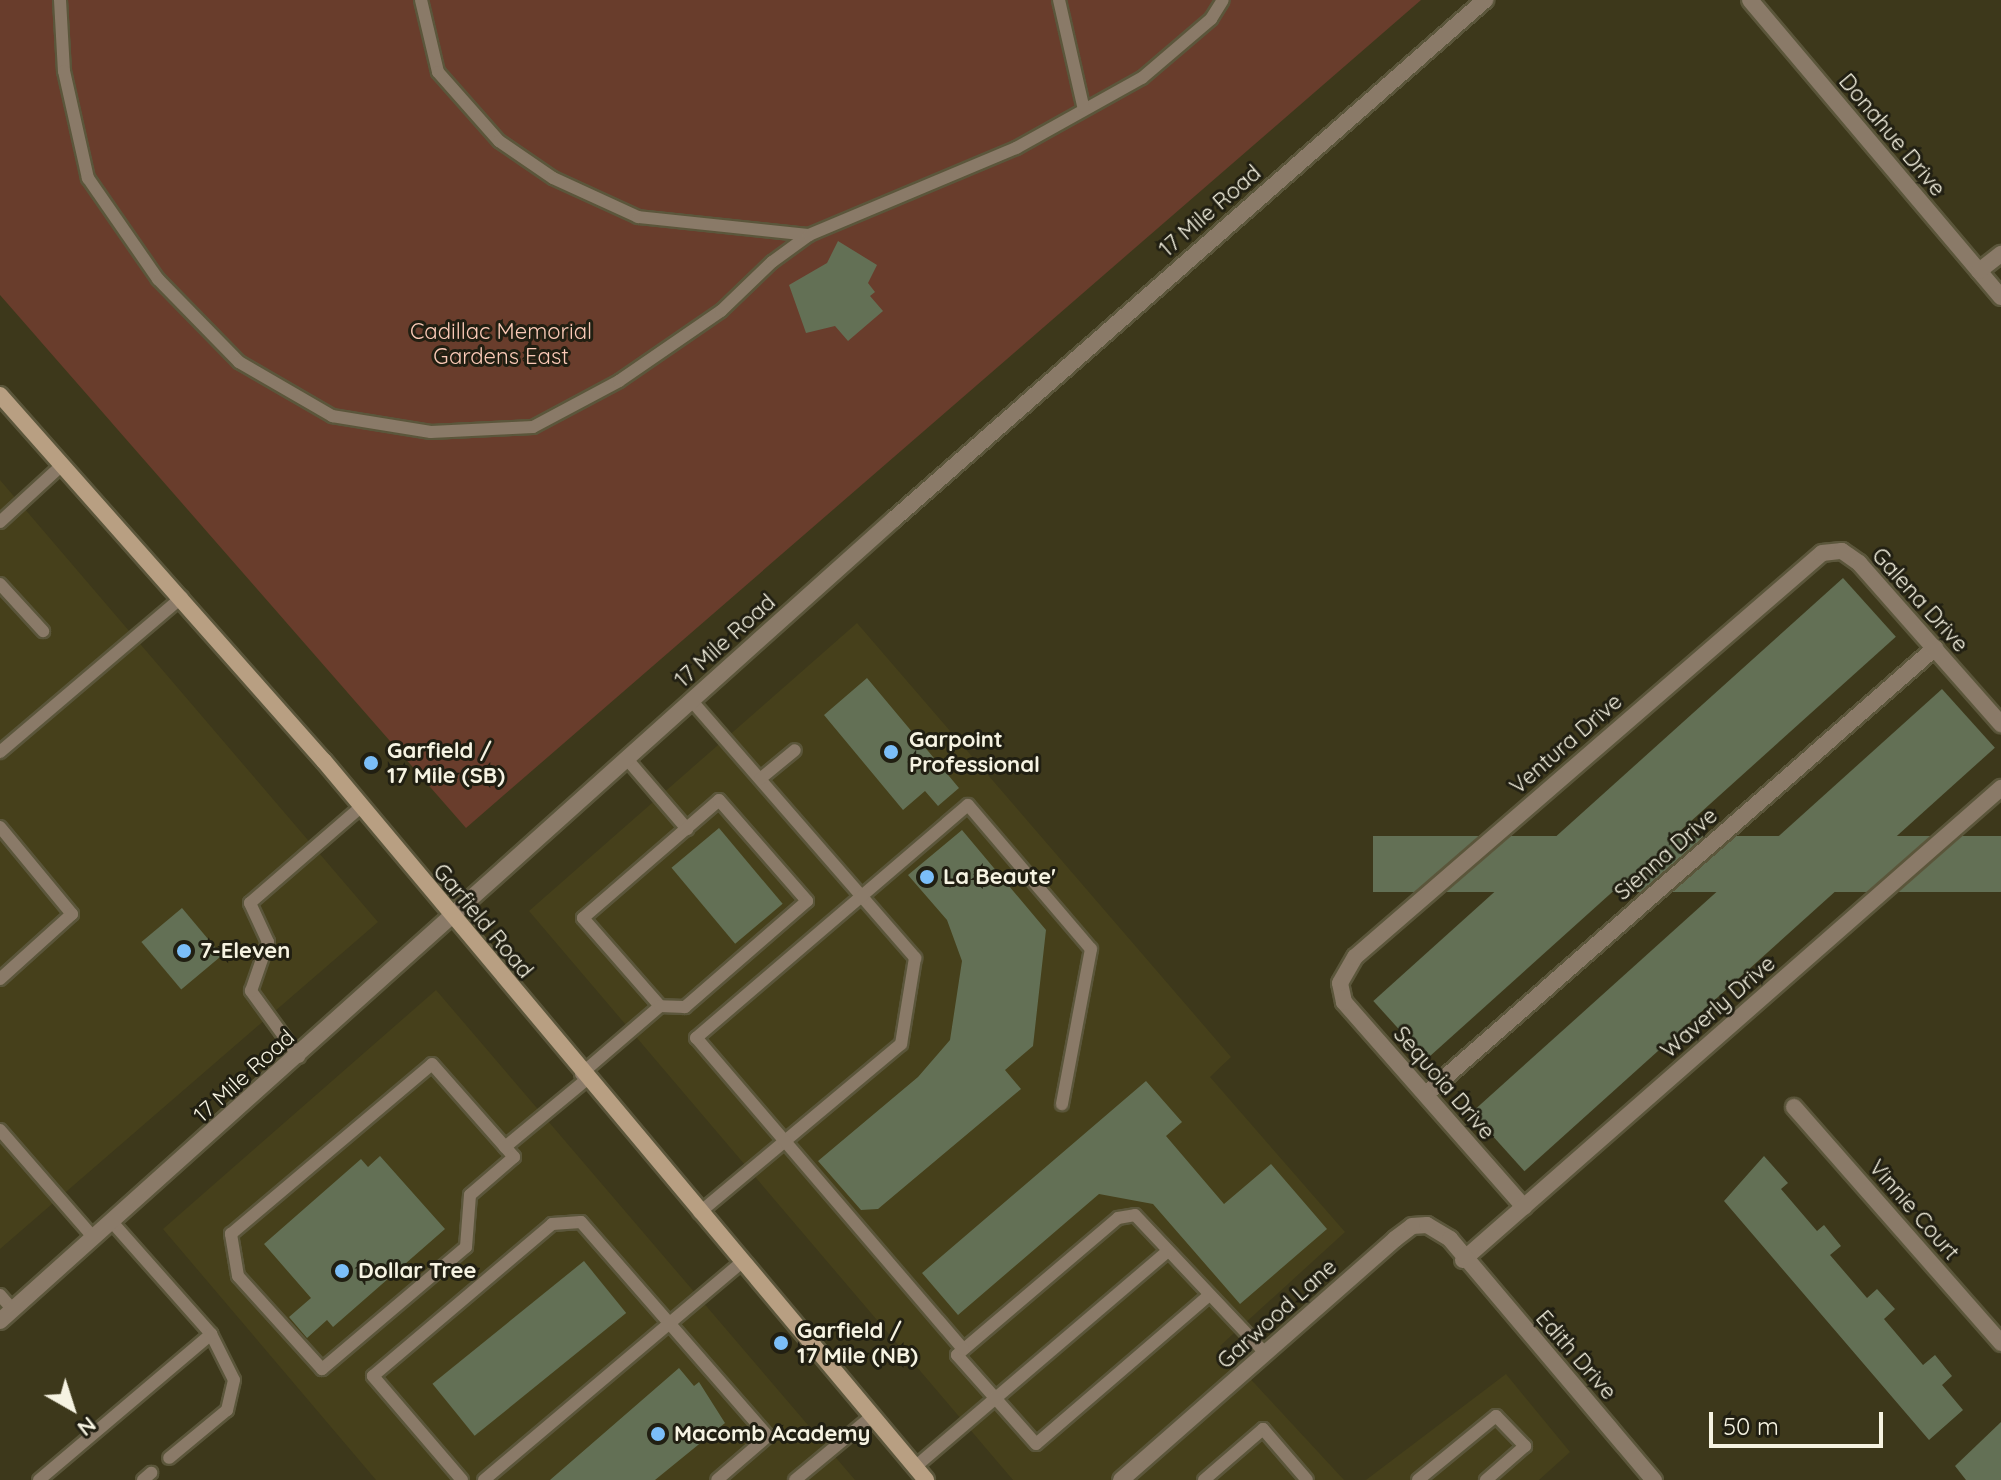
<!DOCTYPE html>
<style>
body{margin:0}
#map{position:relative;width:2001px;height:1480px;overflow:hidden;background:#3d381b;font-family:Quicksand,sans-serif}
div>[style]{position:absolute}
.built>*{inset:0;background:#46401b}
.green>*{inset:0;background:#693d2c}
.building>*{inset:0;background:#637055;transform-origin:0 0}
.roads{filter:drop-shadow(2px 0 #5b563b) drop-shadow(-2px 0 #5b563b) drop-shadow(0 2px #5b563b) drop-shadow(0 -2px #5b563b)}
.lane>*{height:12px;margin:-6px;padding:0 6px;transform-origin:6px;border-radius:6px;background:#8a7a68}
.street>*{height:16px;margin:-8px;padding:0 8px;transform-origin:8px;border-radius:8px;background:#8a7a68}
.secondary>*{height:16px;margin:-8px;padding:0 8px;transform-origin:8px;border-radius:8px;background:#b89f82}
.dots>*{width:22px;height:22px;translate:-50% -50%;box-sizing:border-box;border:4px solid #211f12;border-radius:50%}
span{translate:-50% -50%;white-space:nowrap;text-align:center;line-height:1.15;-webkit-text-stroke:6px #211f12;paint-order:stroke}
.street-label{font-size:22px;color:#f6f3e2}
.park-label{font-size:22px;color:#fbcab7}
.poi-label{font-size:22px;color:#f6f3e2;font-weight:700}
.left{translate:0 -50%;text-align:left}
.north{position:absolute;left:32px;top:1368px;width:80px;height:80px;-webkit-text-stroke:6px #211f12;paint-order:stroke;rotate:141deg;font-size:22px;font-weight:700;line-height:32px;text-align:center;color:#f6f3e2}
.north::after{content:'';display:block;margin:auto;width:28px;height:36px;background:#f6f3e2;clip-path:polygon(50% 0,100% 100%,50% 72%,0 100%)}
.scale{position:absolute;left:1709px;top:1412px;width:174px;height:36px;box-sizing:border-box;border:4px solid #f6f3e2;border-top:0;padding-left:10px;font-size:24px;line-height:28px;white-space:nowrap;color:#f6f3e2;-webkit-text-stroke:6px #211f12;paint-order:stroke}
</style>
<div id="map">
<div class="built">
<i style="clip-path:polygon(0 480px,378px 922px,0 1249px)"></i>
<i style="clip-path:polygon(857px 623px,1231px 1057px,1210px 1077px,1345px 1232px,1220px 1346px,1344px 1480px,1013px 1480px,529px 911px)"></i>
<i style="clip-path:polygon(436px 990px,855px 1480px,376px 1480px,163px 1229px)"></i>
<i style="clip-path:polygon(1506px 1374px,1570px 1452px,1539px 1480px,1366px 1480px)"></i>
</div>
<div class="green">
<i style="clip-path:polygon(0 0,1421px 0,466px 828px,0 295px)"></i>
</div>
<div class="building">
<i style="clip-path:polygon(838px 241px,877px 265px,868px 283px,875px 292px,870px 296px,883px 311px,848px 341px,835px 326px,806px 333px,789px 285px,827px 263px)"></i>
<i style="left:1843px;top:578px;width:79px;height:632px;rotate:48deg"></i>
<i style="clip-path:polygon(867px 678px,959px 788px,938px 806px,925px 791px,903px 810px,824px 715px)"></i>
<i style="left:1942px;top:689px;width:79px;height:633px;rotate:48deg"></i>
<i style="left:719px;top:828px;width:99px;height:62px;rotate:50deg"></i>
<i style="clip-path:polygon(962px 830px,1046px 930px,1033px 1046px,1005px 1070px,1021px 1089px,878px 1209px,861px 1210px,818px 1161px,918px 1077px,950px 1040px,962px 961px,947px 920px,908px 875px)"></i>
<i style="left:2001px;top:836px;width:56px;height:628px;rotate:90deg"></i>
<i style="left:182px;top:908px;width:62px;height:53px;rotate:50deg"></i>
<i style="clip-path:polygon(1146px 1081px,1182px 1122px,1166px 1136px,1224px 1204px,1271px 1164px,1327px 1229px,1240px 1304px,1153px 1204px,1099px 1194px,958px 1315px,922px 1273px)"></i>
<i style="clip-path:polygon(380px 1156px,445px 1229px,333px 1327px,327px 1320px,307px 1338px,289px 1317px,311px 1298px,264px 1244px,361px 1159px,368px 1167px)"></i>
<i style="clip-path:polygon(1764px 1156px,1788px 1183px,1781px 1189px,1817px 1231px,1824px 1225px,1841px 1246px,1830px 1255px,1867px 1298px,1877px 1289px,1895px 1309px,1884px 1319px,1923px 1365px,1935px 1355px,1952px 1376px,1942px 1385px,1963px 1410px,1929px 1440px,1724px 1201px)"></i>
<i style="left:584px;top:1261px;width:67px;height:195px;rotate:51deg"></i>
<i style="clip-path:polygon(679px 1368px,694px 1386px,699px 1382px,725px 1423px,655px 1480px,550px 1480px)"></i>
<i style="clip-path:polygon(2001px 1422px,2001px 1480px,1966px 1480px,1955px 1466px)"></i>
</div>
<div class="roads">
<div class="lane">
<i style="left:60px;top:0;width:71px;rotate:86.8deg"></i>
<i style="left:64px;top:71px;width:110px;rotate:77.4deg"></i>
<i style="left:88px;top:178px;width:123px;rotate:55.3deg"></i>
<i style="left:158px;top:279px;width:116px;rotate:45.7deg"></i>
<i style="left:239px;top:362px;width:108px;rotate:30.1deg"></i>
<i style="left:332px;top:416px;width:100px;rotate:9.2deg"></i>
<i style="left:431px;top:432px;width:102px;rotate:-2.8deg"></i>
<i style="left:533px;top:427px;width:98px;rotate:-28.1deg"></i>
<i style="left:619px;top:381px;width:124px;rotate:-34.5deg"></i>
<i style="left:721px;top:311px;width:71px;rotate:-43.9deg"></i>
<i style="left:772px;top:262px;width:46px;rotate:-36.1deg"></i>
<i style="left:421px;top:0;width:74px;rotate:76.7deg"></i>
<i style="left:438px;top:72px;width:92px;rotate:48.5deg"></i>
<i style="left:499px;top:141px;width:65px;rotate:34.4deg"></i>
<i style="left:553px;top:178px;width:94px;rotate:24.6deg"></i>
<i style="left:638px;top:217px;width:172px;rotate:6deg"></i>
<i style="left:809px;top:235px;width:225px;rotate:-22.8deg"></i>
<i style="left:1016px;top:148px;width:144px;rotate:-29.1deg"></i>
<i style="left:1142px;top:78px;width:91px;rotate:-40.5deg"></i>
<i style="left:1211px;top:19px;width:22px;rotate:-58deg"></i>
<i style="left:1059px;top:0;width:109px;rotate:77.2deg"></i>
<i style="left:0;top:522px;width:83px;rotate:-42.6deg"></i>
<i style="left:0;top:584px;width:64px;rotate:47.5deg"></i>
<i style="left:691px;top:700px;width:342px;rotate:49deg"></i>
<i style="left:915px;top:958px;width:87px;rotate:99.2deg"></i>
<i style="left:901px;top:1044px;width:263px;rotate:140.1deg"></i>
<i style="left:0;top:752px;width:239px;rotate:-40.4deg"></i>
<i style="left:626px;top:758px;width:94px;rotate:49.3deg"></i>
<i style="left:760px;top:779px;width:45px;rotate:-39.6deg"></i>
<i style="left:0;top:827px;width:113px;rotate:50.4deg"></i>
<i style="left:72px;top:914px;width:97px;rotate:137.9deg"></i>
<i style="left:299px;top:1057px;width:82px;rotate:-126deg"></i>
<i style="left:251px;top:991px;width:52px;rotate:-70.9deg"></i>
<i style="left:268px;top:942px;width:43px;rotate:-114.8deg"></i>
<i style="left:250px;top:903px;width:147px;rotate:-40.9deg"></i>
<i style="left:432px;top:1064px;width:124px;rotate:48.6deg"></i>
<i style="left:514px;top:1157px;width:58px;rotate:139.2deg"></i>
<i style="left:470px;top:1195px;width:52px;rotate:94.4deg"></i>
<i style="left:466px;top:1247px;width:189px;rotate:139.7deg"></i>
<i style="left:322px;top:1369px;width:125px;rotate:-132.1deg"></i>
<i style="left:238px;top:1276px;width:43px;rotate:-99.5deg"></i>
<i style="left:231px;top:1234px;width:263px;rotate:-40.2deg"></i>
<i style="left:581px;top:1074px;width:104px;rotate:-40.7deg"></i>
<i style="left:660px;top:1006px;width:117px;rotate:-131.2deg"></i>
<i style="left:583px;top:918px;width:180px;rotate:-40.9deg"></i>
<i style="left:719px;top:800px;width:134px;rotate:48.9deg"></i>
<i style="left:807px;top:901px;width:162px;rotate:139deg"></i>
<i style="left:685px;top:1007px;width:25px;rotate:-178deg"></i>
<i style="left:0;top:1130px;width:143px;rotate:49deg"></i>
<i style="left:505px;top:1147px;width:105px;rotate:-39.6deg"></i>
<i style="left:112px;top:1222px;width:149px;rotate:48.5deg"></i>
<i style="left:211px;top:1334px;width:51px;rotate:63.4deg"></i>
<i style="left:234px;top:1380px;width:31px;rotate:103deg"></i>
<i style="left:227px;top:1410px;width:75px;rotate:140.4deg"></i>
<i style="left:0;top:1295px;width:20px;rotate:49deg"></i>
<i style="left:1207px;top:1297px;width:225px;rotate:139.3deg"></i>
<i style="left:1036px;top:1444px;width:119px;rotate:-131.6deg"></i>
<i style="left:957px;top:1355px;width:211px;rotate:-40.4deg"></i>
<i style="left:1118px;top:1218px;width:17px;rotate:-10deg"></i>
<i style="left:1135px;top:1215px;width:191px;rotate:46.7deg"></i>
<i style="left:963px;top:1349px;width:410px;rotate:-130.6deg"></i>
<i style="left:696px;top:1038px;width:358px;rotate:-40.6deg"></i>
<i style="left:968px;top:805px;width:189px;rotate:49.5deg"></i>
<i style="left:1091px;top:949px;width:158px;rotate:100.6deg"></i>
<i style="left:915px;top:1467px;width:331px;rotate:-40.5deg"></i>
<i style="left:39px;top:1480px;width:226px;rotate:-40.3deg"></i>
<i style="left:143px;top:1480px;width:11px;rotate:-41deg"></i>
<i style="left:462px;top:1480px;width:137px;rotate:-130.6deg"></i>
<i style="left:373px;top:1376px;width:235px;rotate:-40.3deg"></i>
<i style="left:552px;top:1224px;width:29px;rotate:-4deg"></i>
<i style="left:581px;top:1222px;width:284px;rotate:48.9deg"></i>
<i style="left:768px;top:1436px;width:67px;rotate:139.2deg"></i>
<i style="left:484px;top:1480px;width:336px;rotate:-40.2deg"></i>
<i style="left:795px;top:1480px;width:100px;rotate:-39.7deg"></i>
<i style="left:1204px;top:1480px;width:78px;rotate:-40.8deg"></i>
<i style="left:1263px;top:1429px;width:67px;rotate:49.2deg"></i>
<i style="left:1418px;top:1480px;width:101px;rotate:-39.4deg"></i>
<i style="left:1496px;top:1416px;width:42px;rotate:46deg"></i>
<i style="left:1525px;top:1446px;width:52px;rotate:138.9deg"></i>
</div>
<div class="street">
<i style="left:1750px;top:0;width:389px;rotate:49.8deg"></i>
<i style="left:1979px;top:271px;width:28px;rotate:-38deg"></i>
<i style="left:1426px;top:1094px;width:677px;rotate:-41.23deg"></i>
<i style="left:1794px;top:1107px;width:314px;rotate:48.7deg"></i>
<i style="left:1524px;top:1207px;width:273px;rotate:-131.3deg"></i>
<i style="left:1344px;top:1002px;width:19px;rotate:-102deg"></i>
<i style="left:1340px;top:983px;width:30px;rotate:-60deg"></i>
<i style="left:1355px;top:957px;width:617px;rotate:-40.86deg"></i>
<i style="left:1822px;top:553px;width:20px;rotate:-6deg"></i>
<i style="left:1842px;top:551px;width:21px;rotate:35deg"></i>
<i style="left:1859px;top:563px;width:215px;rotate:48.6deg"></i>
<i style="left:1463px;top:1260px;width:716px;rotate:-41.26deg"></i>
<i style="left:0;top:1321px;width:1201px;rotate:-41.9deg"></i>
<i style="left:894px;top:519px;width:787px;rotate:-41.29deg"></i>
<i style="left:1121px;top:1480px;width:365px;rotate:-41.3deg"></i>
<i style="left:1395px;top:1239px;width:21px;rotate:-37deg"></i>
<i style="left:1412px;top:1226px;width:15px;rotate:-4deg"></i>
<i style="left:1427px;top:1225px;width:27px;rotate:31deg"></i>
<i style="left:1450px;top:1239px;width:316px;rotate:49.8deg"></i>
</div>
<div class="secondary">
<i style="left:0;top:395px;width:489px;rotate:48.5deg"></i>
<i style="left:324px;top:761px;width:938px;rotate:50.06deg"></i>
</div>
</div>
<div class="dots">
<i style="left:891px;top:752px;background:#7bbef8"></i>
<i style="left:371px;top:763px;background:#7bbef8"></i>
<i style="left:927px;top:877px;background:#7bbef8"></i>
<i style="left:184px;top:951px;background:#7bbef8"></i>
<i style="left:342px;top:1271px;background:#7bbef8"></i>
<i style="left:781px;top:1343px;background:#7bbef8"></i>
<i style="left:658px;top:1434px;background:#7bbef8"></i>
</div>
<div class="street-label">
<span style="left:1892px;top:135px;rotate:50deg">Donahue Drive</span>
<span style="left:1210px;top:211px;rotate:-41deg">17 Mile Road</span>
<span style="left:1920px;top:600px;rotate:48deg">Galena Drive</span>
<span style="left:725px;top:641px;rotate:-42deg">17 Mile Road</span>
<span style="left:1566px;top:744px;rotate:-41deg">Ventura Drive</span>
<span style="left:1666px;top:854px;rotate:-41deg">Sienna Drive</span>
<span style="left:483px;top:921px;rotate:50deg">Garfield Road</span>
<span style="left:1718px;top:1007px;rotate:-41deg">Waverly Drive</span>
<span style="left:244px;top:1076px;rotate:-42deg">17 Mile Road</span>
<span style="left:1444px;top:1083px;rotate:49deg">Sequoia Drive</span>
<span style="left:1914px;top:1210px;rotate:49deg">Vinnie Court</span>
<span style="left:1277px;top:1314px;rotate:-42deg">Garwood Lane</span>
<span style="left:1576px;top:1355px;rotate:49deg">Edith Drive</span>
</div>
<div class="park-label">
<span style="left:501px;top:344px">Cadillac Memorial<br>Gardens East</span>
</div>
<div class="poi-label">
<span class="left" style="left:909px;top:752px">Garpoint<br>Professional</span>
<span class="left" style="left:387px;top:763px">Garfield /<br>17 Mile (SB)</span>
<span class="left" style="left:943px;top:877px">La Beaute'</span>
<span class="left" style="left:200px;top:951px">7-Eleven</span>
<span class="left" style="left:358px;top:1271px">Dollar Tree</span>
<span class="left" style="left:797px;top:1343px">Garfield /<br>17 Mile (NB)</span>
<span class="left" style="left:674px;top:1434px">Macomb Academy</span>
</div>
<div class="north">N</div>
<div class="scale">50 m</div>
</div>
